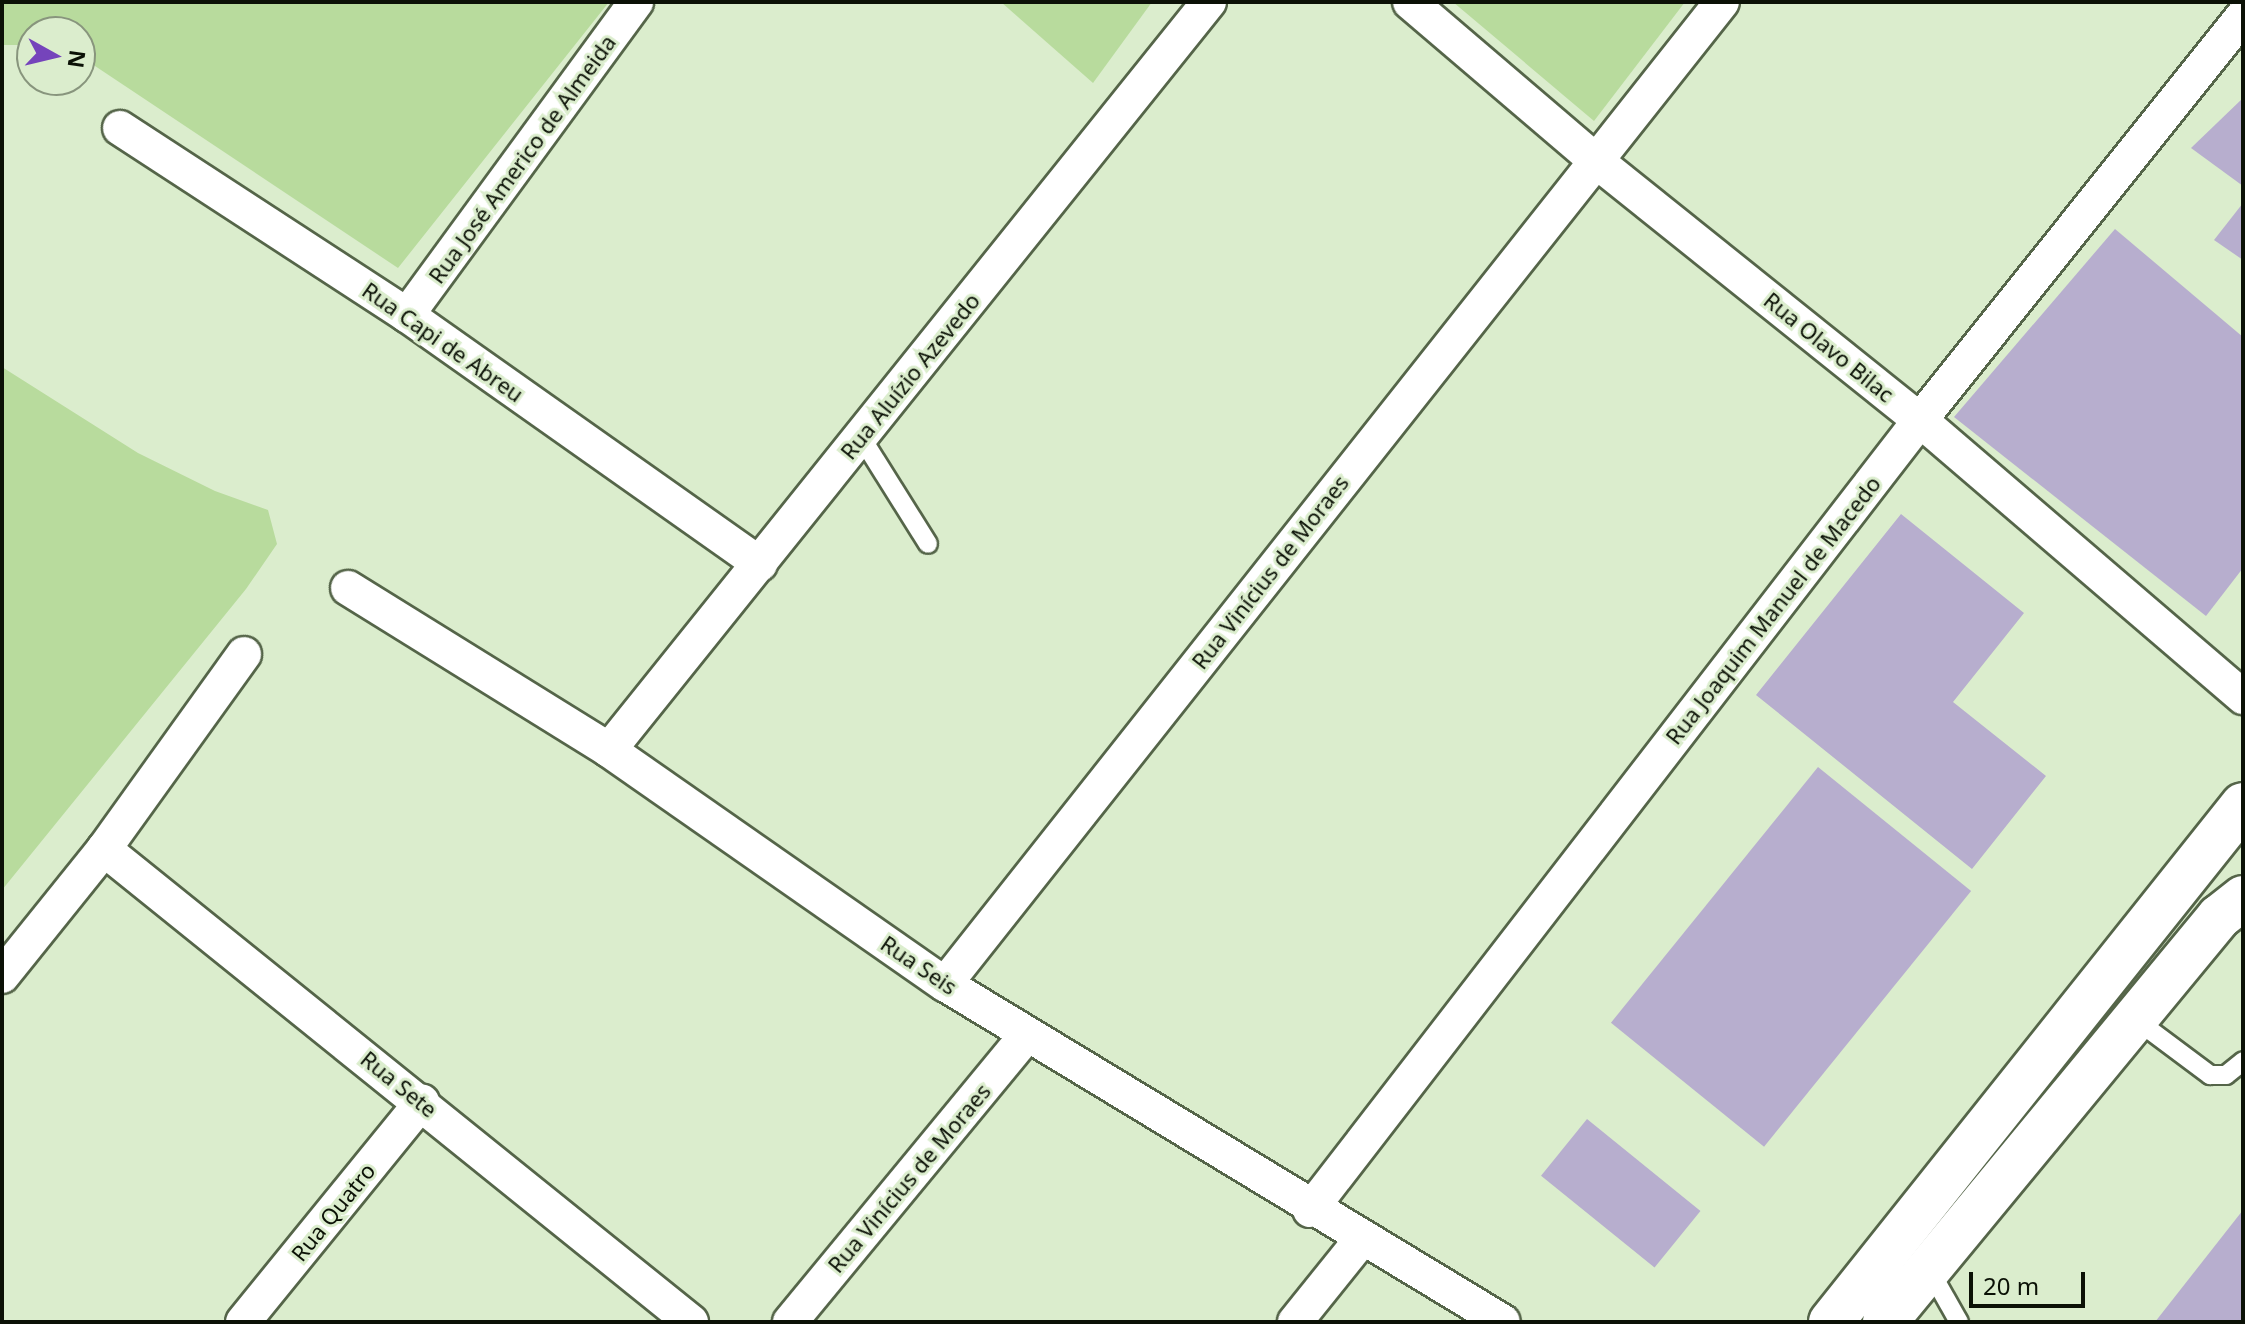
<!DOCTYPE html>
<meta charset="utf-8">
<style>
body{margin:0}
#map{position:relative;width:2245px;height:1324px;overflow:hidden;background:#dbedcd;font-family:"Noto Sans",sans-serif}
div>[style]{position:absolute}
.green>*{inset:0;background:#b8db9d}
.building>*{inset:0;background:#b7aece;transform-origin:0 0}
.roads{filter:drop-shadow(2px 0 #556549) drop-shadow(-2px 0 #556549) drop-shadow(0 2px #556549) drop-shadow(0 -2px #556549)}
.service>*{height:18px;margin:-9px;padding:0 9px;transform-origin:9px;border-radius:9px;background:#fff}
.minor>*{height:34px;margin:-17px;padding:0 17px;transform-origin:17px;border-radius:17px;background:#fff}
.primary>*{height:44px;margin:-22px;padding:0 22px;transform-origin:22px;border-radius:22px;background:#fff}
span{translate:-50% -50%;white-space:nowrap;text-align:center;line-height:1.15;-webkit-text-stroke:6px #dbedcd;paint-order:stroke}
.street-label{font-size:22px;color:#0b1106}
.frame{position:absolute;inset:0;border:4px solid #0b1106;pointer-events:none}
.north{position:absolute;left:16px;top:16px;width:80px;height:80px;box-sizing:border-box;background:#dbedcd;border:2px solid #88957d;border-radius:50%;rotate:98deg;font-size:22px;font-weight:700;line-height:32px;text-align:center;color:#0b1106}
.north::after{content:'';display:block;margin:auto;width:28px;height:36px;background:#7544bb;clip-path:polygon(50% 0,100% 100%,50% 72%,0 100%)}
.scale{position:absolute;left:1969px;top:1272px;width:116px;height:36px;box-sizing:border-box;border:4px solid #0b1106;border-top:0;padding-left:10px;font-size:24px;line-height:28px;white-space:nowrap;color:#0b1106;-webkit-text-stroke:6px #dbedcd;paint-order:stroke}
</style>
<div id="map">
<div class="green">
<i style="clip-path:polygon(2px 2px,609px 2px,398px 268px,80px 56px,80px 32px,32px 32px,32px 45px,2px 45px)"></i>
<i style="clip-path:polygon(1001px 2px,1152px 2px,1093px 83px)"></i>
<i style="clip-path:polygon(1453px 2px,1685px 2px,1594px 121px)"></i>
<i style="clip-path:polygon(2px 367px,138px 453px,215px 491px,268px 510px,277px 544px,246px 589px,2px 890px)"></i>
</div>
<div class="building">
<i style="clip-path:polygon(2243px 98px,2243px 186px,2191px 148px)"></i>
<i style="clip-path:polygon(2243px 203px,2243px 260px,2214px 240px)"></i>
<i style="clip-path:polygon(2115px 229px,2243px 337px,2243px 568px,2206px 616px,1954px 417px)"></i>
<i style="clip-path:polygon(1901px 514px,2024px 613px,1953px 702px,2046px 776px,1972px 869px,1756px 695px)"></i>
<i style="left:1818px;top:767px;width:197px;height:329px;rotate:39deg"></i>
<i style="left:1587px;top:1119px;width:146px;height:73px;rotate:39deg"></i>
<i style="clip-path:polygon(2243px 1210px,2243px 1322px,2155px 1322px)"></i>
</div>
<div class="roads">
<div class="service">
<i style="left:861px;top:437px;width:126px;rotate:57.9deg"></i>
<i style="left:2135px;top:1019px;width:94px;rotate:36.7deg"></i>
<i style="left:2210px;top:1075px;width:16px"></i>
<i style="left:2226px;top:1075px;width:22px;rotate:-39deg"></i>
<i style="left:1929px;top:1269px;width:61px;rotate:60.5deg"></i>
</div>
<div class="minor">
<i style="left:1410px;top:2px;width:243px;rotate:40.5deg"></i>
<i style="left:1595px;top:160px;width:416px;rotate:38.7deg"></i>
<i style="left:1920px;top:420px;width:426px;rotate:40.6deg"></i>
<i style="left:120px;top:128px;width:343px;rotate:33.1deg"></i>
<i style="left:407px;top:315px;width:432px;rotate:35.2deg"></i>
<i style="left:407px;top:315px;width:388px;rotate:-53.8deg"></i>
<i style="left:348px;top:588px;width:307px;rotate:31.8deg"></i>
<i style="left:609px;top:750px;width:409px;rotate:34.9deg"></i>
<i style="left:945px;top:984px;width:652px;rotate:31.2deg"></i>
<i style="left:609px;top:750px;width:959px;rotate:-51.27deg"></i>
<i style="left:104px;top:849px;width:754px;rotate:38.86deg"></i>
<i style="left:2px;top:976px;width:163px;rotate:-51.2deg"></i>
<i style="left:104px;top:849px;width:240px;rotate:-54.3deg"></i>
<i style="left:945px;top:984px;width:1252px;rotate:-51.65deg"></i>
<i style="left:1310px;top:1210px;width:998px;rotate:-52.33deg"></i>
<i style="left:1920px;top:420px;width:517px;rotate:-51.36deg"></i>
<i style="left:243px;top:1322px;width:284px;rotate:-50.9deg"></i>
<i style="left:790px;top:1322px;width:372px;rotate:-50.5deg"></i>
<i style="left:1295px;top:1322px;width:105px;rotate:-51.2deg"></i>
</div>
<div class="primary">
<i style="left:1831px;top:1322px;width:661px;rotate:-51.45deg"></i>
<i style="left:1885px;top:1322px;width:525px;rotate:-50.49deg"></i>
<i style="left:2219px;top:917px;width:31px;rotate:-38deg"></i>
</div>
</div>
<div class="street-label">
<span style="left:522px;top:159px;rotate:-54deg">Rua José Americo de Almeida</span>
<span style="left:443px;top:342px;rotate:35deg">Rua Capi de Abreu</span>
<span style="left:1829px;top:347px;rotate:39deg">Rua Olavo Bilac</span>
<span style="left:910px;top:376px;rotate:-51deg">Rua Aluízio Azevedo</span>
<span style="left:1270px;top:572px;rotate:-52deg">Rua Vinícius de Moraes</span>
<span style="left:1773px;top:610px;rotate:-52deg">Rua Joaquim Manuel de Macedo</span>
<span style="left:919px;top:965px;rotate:34deg">Rua Seis</span>
<span style="left:399px;top:1084px;rotate:39deg">Rua Sete</span>
<span style="left:909px;top:1178px;rotate:-50deg">Rua Vinícius de Moraes</span>
<span style="left:333px;top:1212px;rotate:-51deg">Rua Quatro</span>
</div>
<div class="frame"></div>
<div class="north">N</div>
<div class="scale">20 m</div>
</div>
